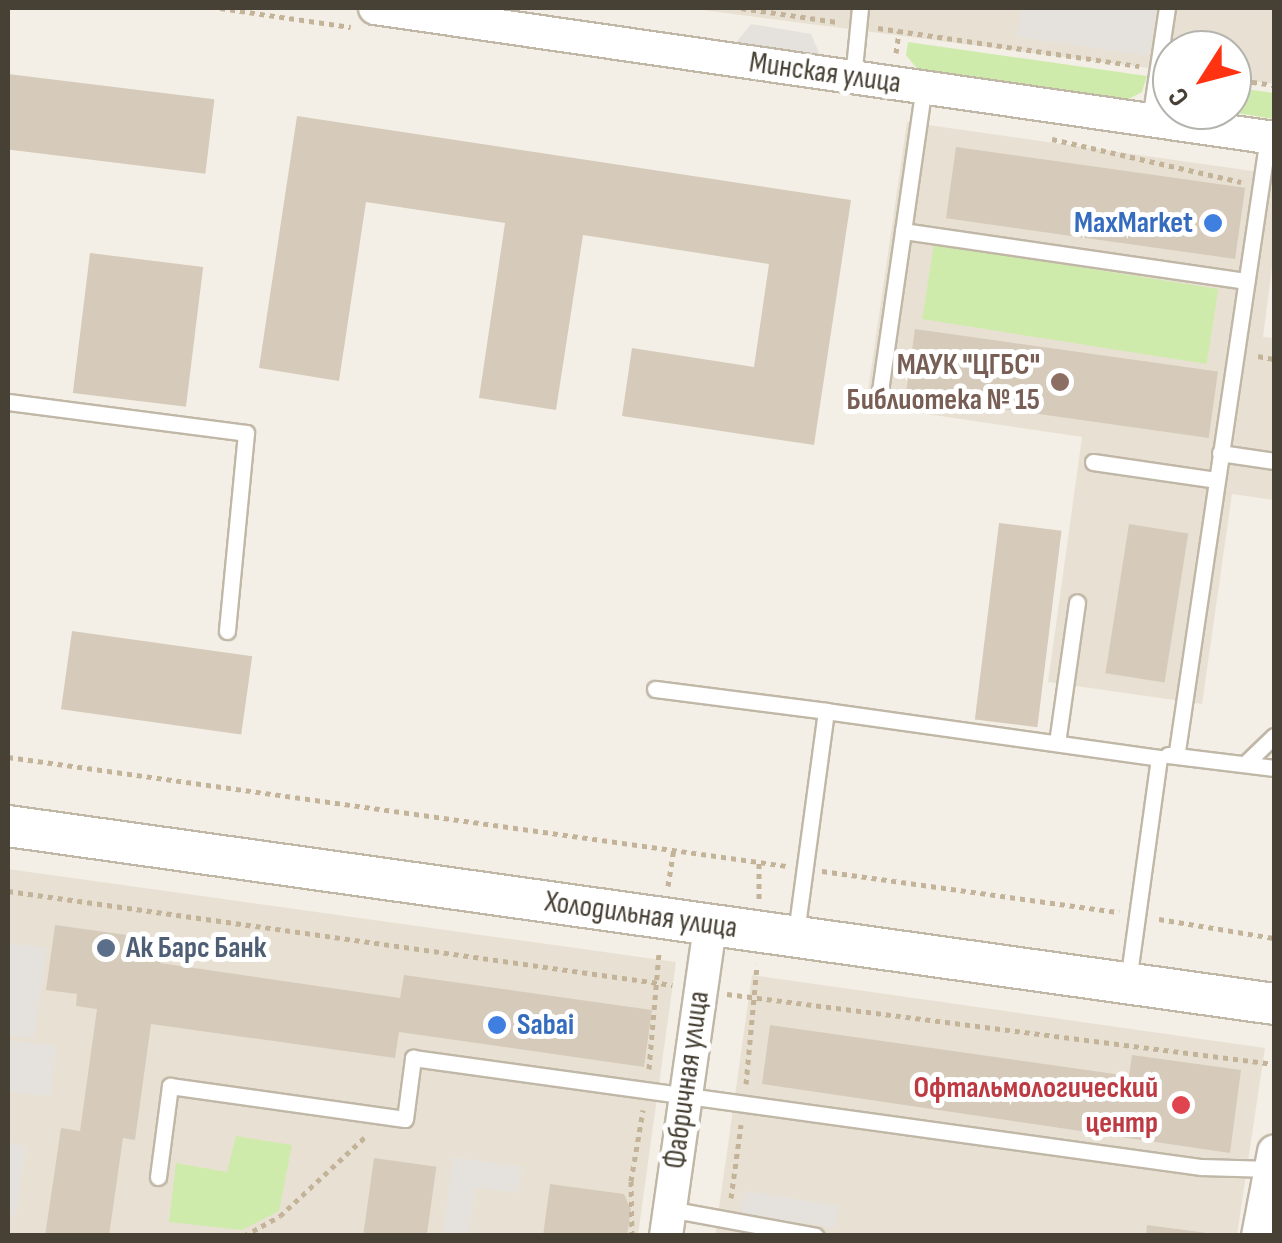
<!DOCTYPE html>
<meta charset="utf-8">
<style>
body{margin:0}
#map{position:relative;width:1282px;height:1243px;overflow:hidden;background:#f4efe6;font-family:"Sofia Sans Condensed",sans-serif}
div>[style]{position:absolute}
.residential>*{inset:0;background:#e8e1d3}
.green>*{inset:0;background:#cfebab;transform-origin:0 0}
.parking>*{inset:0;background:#e5e2de;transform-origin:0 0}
.building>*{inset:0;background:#d6cbba;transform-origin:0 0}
.path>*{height:5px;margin-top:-2.5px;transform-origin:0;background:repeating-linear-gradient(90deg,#c3b398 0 5px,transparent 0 10px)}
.roads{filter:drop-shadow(2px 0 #c0b7a7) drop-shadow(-2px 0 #c0b7a7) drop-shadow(0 2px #c0b7a7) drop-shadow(0 -2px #c0b7a7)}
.service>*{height:15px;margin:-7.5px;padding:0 7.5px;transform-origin:7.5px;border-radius:7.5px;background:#fff}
.minor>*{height:32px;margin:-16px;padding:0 16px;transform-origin:16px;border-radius:16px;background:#fff}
.tertiary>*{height:40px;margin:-20px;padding:0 20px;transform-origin:20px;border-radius:20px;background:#fff}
.dots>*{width:28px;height:28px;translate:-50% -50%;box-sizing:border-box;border:5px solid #fff;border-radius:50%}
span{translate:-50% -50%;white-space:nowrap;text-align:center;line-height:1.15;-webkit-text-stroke:10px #fff;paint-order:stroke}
.street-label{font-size:30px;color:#474034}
.shop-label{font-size:30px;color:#366cbe;font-weight:700}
.right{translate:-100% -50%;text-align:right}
.left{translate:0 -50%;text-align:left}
.education-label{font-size:30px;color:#785e54;font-weight:700}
.service-label{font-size:30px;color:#4e5e75;font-weight:700}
.health-label{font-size:30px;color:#be3a42;font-weight:700}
.frame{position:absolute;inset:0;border:10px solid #474034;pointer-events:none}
.north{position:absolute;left:1152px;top:30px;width:100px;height:100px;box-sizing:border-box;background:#fff;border:2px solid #b5b3ae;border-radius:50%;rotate:234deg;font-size:28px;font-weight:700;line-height:40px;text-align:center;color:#474034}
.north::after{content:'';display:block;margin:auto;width:35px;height:45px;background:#ff3312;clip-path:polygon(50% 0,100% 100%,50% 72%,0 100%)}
</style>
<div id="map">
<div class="residential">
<i style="clip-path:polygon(687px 8px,1274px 8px,1274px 84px,1232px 78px,1232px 50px,1172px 50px,1172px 71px)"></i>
<i style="clip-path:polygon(907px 122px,1274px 174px,1274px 252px,1263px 337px,1274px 338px,1274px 500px,1232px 494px,1202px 704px,1048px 682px,1082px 437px,866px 405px)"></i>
<i style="clip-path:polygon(8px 869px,676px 962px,638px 1235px,8px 1236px)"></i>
<i style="clip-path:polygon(752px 975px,1265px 1048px,1237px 1235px,715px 1236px)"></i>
</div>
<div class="green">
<i style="clip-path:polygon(908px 42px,1147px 76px,1142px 92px,1125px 101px,918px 70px,906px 55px)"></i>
<i style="clip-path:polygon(1232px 87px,1274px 93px,1274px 119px,1219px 110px,1232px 110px)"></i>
<i style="left:934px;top:244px;width:288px;height:76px;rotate:9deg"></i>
<i style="clip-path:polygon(236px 1136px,292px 1145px,279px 1211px,242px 1230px,169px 1222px,176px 1163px,227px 1172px)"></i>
</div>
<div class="parking">
<i style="clip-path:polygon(1021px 8px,1156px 8px,1149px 56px,1017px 37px)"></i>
<i style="clip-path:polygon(751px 24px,811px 34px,821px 57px,735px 44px)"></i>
<i style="clip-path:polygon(8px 943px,47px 948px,34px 1038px,8px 1035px)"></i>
<i style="left:8px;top:1040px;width:49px;height:51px;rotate:7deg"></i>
<i style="clip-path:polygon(8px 1143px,26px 1146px,16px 1215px,8px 1214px)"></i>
<i style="clip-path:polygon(453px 1157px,522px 1167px,518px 1193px,475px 1187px,469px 1235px,443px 1235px)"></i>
<i style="left:744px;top:1191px;width:96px;height:22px;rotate:9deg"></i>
</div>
<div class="building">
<i style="left:8px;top:74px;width:208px;height:75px;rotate:7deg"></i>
<i style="clip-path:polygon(297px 116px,851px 200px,814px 445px,622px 416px,632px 348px,754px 367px,769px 264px,583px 235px,556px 410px,479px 398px,505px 223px,366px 202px,339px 381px,259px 368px)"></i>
<i style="left:956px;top:147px;width:292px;height:72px;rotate:8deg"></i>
<i style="left:90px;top:253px;width:114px;height:141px;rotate:7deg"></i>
<i style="left:915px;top:329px;width:306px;height:67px;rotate:8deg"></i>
<i style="left:999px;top:523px;width:63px;height:198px;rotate:7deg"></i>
<i style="left:1129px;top:524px;width:60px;height:151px;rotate:9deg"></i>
<i style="left:72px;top:631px;width:182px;height:79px;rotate:8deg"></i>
<i style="clip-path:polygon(55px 925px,163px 940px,160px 963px,400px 998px,404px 975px,652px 1010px,644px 1067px,399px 1032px,395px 1058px,151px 1024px,135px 1140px,123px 1138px,109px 1236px,45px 1236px,61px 1128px,80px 1131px,97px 1009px,76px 1006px,77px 994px,46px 990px)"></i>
<i style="clip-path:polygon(770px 1025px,1129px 1076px,1132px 1055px,1241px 1070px,1230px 1153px,762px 1084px)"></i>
<i style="left:374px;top:1158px;width:63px;height:79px;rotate:8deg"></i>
<i style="clip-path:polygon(550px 1184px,624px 1194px,631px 1210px,627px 1236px,543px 1236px)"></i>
<i style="clip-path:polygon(1147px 1225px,1207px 1233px,1207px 1236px,1146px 1236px)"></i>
</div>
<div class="path">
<i style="left:220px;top:8px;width:132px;rotate:8.3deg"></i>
<i style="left:741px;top:8px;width:97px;rotate:8.3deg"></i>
<i style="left:878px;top:28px;width:264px;rotate:8.3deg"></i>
<i style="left:896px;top:53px;width:22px;rotate:-82deg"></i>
<i style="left:1232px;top:79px;width:42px;rotate:8.1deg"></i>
<i style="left:1052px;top:139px;width:194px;rotate:12.8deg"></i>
<i style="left:1258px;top:356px;width:16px;rotate:11deg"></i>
<i style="left:8px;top:757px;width:787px;rotate:7.97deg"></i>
<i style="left:822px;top:871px;width:300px;rotate:7.9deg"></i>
<i style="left:668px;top:886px;width:36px;rotate:-81deg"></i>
<i style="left:8px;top:891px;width:671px;rotate:8.06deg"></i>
<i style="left:759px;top:899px;width:37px;rotate:-90deg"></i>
<i style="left:1159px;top:919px;width:117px;rotate:9.4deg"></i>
<i style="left:727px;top:994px;width:551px;rotate:7.29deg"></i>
<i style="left:649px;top:1069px;width:117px;rotate:-85.1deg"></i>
<i style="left:746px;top:1084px;width:120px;rotate:-84.7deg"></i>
<i style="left:731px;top:1198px;width:74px;rotate:-82.2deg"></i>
<i style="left:244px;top:1236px;width:41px;rotate:-29.1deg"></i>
<i style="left:280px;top:1216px;width:117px;rotate:-42.9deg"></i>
<i style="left:632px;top:1236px;width:55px;rotate:-91deg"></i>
<i style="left:631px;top:1181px;width:72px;rotate:-80.4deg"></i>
</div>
<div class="roads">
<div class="service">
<i style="left:853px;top:78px;width:70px;rotate:-84.3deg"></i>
<i style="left:1150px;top:120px;width:113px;rotate:-81.4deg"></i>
<i style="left:903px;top:231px;width:347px;rotate:8.3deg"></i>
<i style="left:880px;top:391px;width:307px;rotate:-81.8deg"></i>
<i style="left:8px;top:402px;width:240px;rotate:7.4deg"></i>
<i style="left:246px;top:433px;width:199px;rotate:95.5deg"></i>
<i style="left:1220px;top:453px;width:55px;rotate:8.4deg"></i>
<i style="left:1093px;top:462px;width:124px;rotate:8.3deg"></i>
<i style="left:655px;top:689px;width:172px;rotate:7.3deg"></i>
<i style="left:826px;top:711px;width:224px;rotate:97.7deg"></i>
<i style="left:826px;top:711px;width:336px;rotate:8deg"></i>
<i style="left:1159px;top:758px;width:224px;rotate:97.9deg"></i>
<i style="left:1057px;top:743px;width:142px;rotate:-81.9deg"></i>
<i style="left:1177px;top:751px;width:621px;rotate:-81.57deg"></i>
<i style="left:1168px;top:755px;width:107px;rotate:7deg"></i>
<i style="left:1246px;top:763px;width:39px;rotate:-44deg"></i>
<i style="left:158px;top:1177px;width:92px;rotate:-82.5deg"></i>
<i style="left:170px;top:1086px;width:237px;rotate:8deg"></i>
<i style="left:405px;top:1119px;width:62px;rotate:-82.5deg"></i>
<i style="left:413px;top:1058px;width:796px;rotate:7.88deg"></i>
<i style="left:1201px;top:1167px;width:70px;rotate:1.6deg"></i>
<i style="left:669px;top:1209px;width:149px;rotate:10.4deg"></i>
</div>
<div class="minor">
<i style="left:375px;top:8px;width:908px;rotate:8.23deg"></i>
<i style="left:666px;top:1236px;width:314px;rotate:-81.9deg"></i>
<i style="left:1258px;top:1236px;width:86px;rotate:-79.2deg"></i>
</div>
<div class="tertiary">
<i style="left:8px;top:826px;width:1278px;rotate:8deg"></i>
</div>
</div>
<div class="dots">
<i style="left:1213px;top:223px;background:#3f7fe0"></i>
<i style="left:1060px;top:382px;background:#8d6e63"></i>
<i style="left:106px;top:948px;background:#5c6f8a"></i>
<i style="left:497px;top:1025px;background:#3f7fe0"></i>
<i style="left:1181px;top:1105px;background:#e0444e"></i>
</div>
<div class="street-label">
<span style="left:825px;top:73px;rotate:8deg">Минская улица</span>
<span style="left:641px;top:915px;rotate:8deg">Холодильная улица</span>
<span style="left:687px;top:1080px;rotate:-82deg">Фабричная улица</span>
</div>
<div class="shop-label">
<span class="right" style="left:1193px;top:223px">MaxMarket</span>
<span class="left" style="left:517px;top:1025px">Sabai</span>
</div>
<div class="education-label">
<span class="right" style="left:1040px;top:382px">МАУК "ЦГБС"<br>Библиотека № 15</span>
</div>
<div class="service-label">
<span class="left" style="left:126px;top:948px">Ак Барс Банк</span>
</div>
<div class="health-label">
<span class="right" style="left:1158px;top:1105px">Офтальмологический<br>центр</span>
</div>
<div class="frame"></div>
<div class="north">С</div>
</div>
